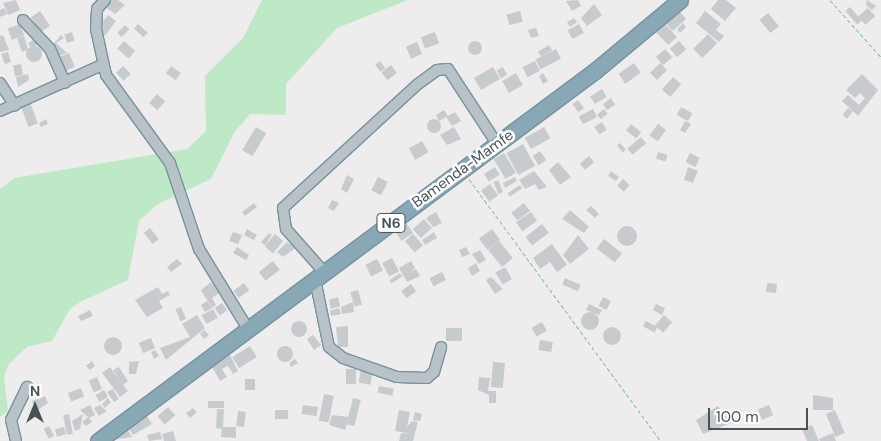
<!DOCTYPE html>
<style>
body{margin:0}
#map{position:relative;width:881px;height:441px;overflow:hidden;background:#efeced;font-family:"DM Sans",sans-serif}
div>[style]{position:absolute}
.green>*{inset:0;background:#bee9c7}
.building>*{inset:0;background:#c7cbce;transform-origin:0 0}
.round{border-radius:50%}
.path>*{height:1px;margin-top:-0.5px;transform-origin:0;background:repeating-linear-gradient(90deg,#7ac391 0 4px,transparent 0 6.5px)}
.roads{filter:drop-shadow(1px 0 #7493a2) drop-shadow(-1px 0 #7493a2) drop-shadow(0 1px #7493a2) drop-shadow(0 -1px #7493a2)}
.minor>*{height:10px;margin:-5px;padding:0 5px;transform-origin:5px;border-radius:5px;background:#b9c3c7}
.highway>*{height:15px;margin:-7.5px;padding:0 7.5px;transform-origin:7.5px;border-radius:7.5px;background:#89a8b6}
span{translate:-50% -50%;white-space:nowrap;text-align:center;line-height:1.15;-webkit-text-stroke:5px #fff;paint-order:stroke}
.shield-label span{padding:1px 4px;background:#fff;border:1px solid;border-radius:4px;-webkit-text-stroke-width:0}
.shield-label{font-size:14px;color:#475357;font-weight:700}
.street-label{font-size:15px;color:#475357}
.north{position:absolute;left:10px;top:381px;width:50px;height:50px;-webkit-text-stroke:4px #fff;paint-order:stroke;rotate:0deg;font-size:14px;font-weight:700;line-height:20px;text-align:center;color:#475357}
.north::after{content:'';display:block;margin:auto;width:18px;height:22px;background:#475357;clip-path:polygon(50% 0,100% 100%,50% 72%,0 100%)}
.scale{position:absolute;left:708px;top:408px;width:100px;height:22px;box-sizing:border-box;border:2px solid #475357;border-top:0;padding-left:6px;font-size:15px;line-height:18px;white-space:nowrap;color:#475357;-webkit-text-stroke:4px #fff;paint-order:stroke}
</style>
<div id="map">
<div class="green">
<i style="clip-path:polygon(262px 0,408px 0,337px 28px,286px 84px,286px 115px,250px 114px,234px 133px,211px 179px,158px 204px,139px 221px,128px 280px,82px 301px,70px 309px,52px 341px,27px 347px,9px 364px,4px 376px,8px 411px,0 417px,0 189px,14px 178px,187px 149px,206px 131px,205px 76px,243px 38px)"></i>
</div>
<div class="building">
<i style="clip-path:polygon(16px 0,20px 10px,8px 15px,3px 3px)"></i>
<i style="clip-path:polygon(107px 0,118px 0,125px 5px,115px 14px,103px 5px)"></i>
<i style="clip-path:polygon(578px 0,581px 6px,572px 11px,566px 1px)"></i>
<i style="clip-path:polygon(718px 0,726px 0,736px 8px,725px 21px,711px 9px)"></i>
<i style="clip-path:polygon(867px 0,876px 6px,872px 10px,866px 5px)"></i>
<i style="clip-path:polygon(594px 4px,602px 15px,587px 26px,581px 18px)"></i>
<i style="left:850px;top:7px;width:18px;height:6px;rotate:49deg"></i>
<i style="clip-path:polygon(4px 8px,7px 14px,0 17px,0 10px)"></i>
<i style="left:868px;top:8px;width:11px;height:13px;rotate:49deg"></i>
<i style="left:678px;top:10px;width:12px;height:18px;rotate:48deg"></i>
<i style="left:40px;top:11px;width:18px;height:11px;rotate:56deg"></i>
<i style="left:520px;top:11px;width:11px;height:14px;rotate:75deg"></i>
<i style="clip-path:polygon(705px 11px,721px 24px,716px 30px,724px 36px,719px 42px,696px 23px)"></i>
<i style="left:768px;top:13px;width:17px;height:11px;rotate:50deg"></i>
<i style="left:108px;top:15px;width:10px;height:18px;rotate:37deg"></i>
<i style="clip-path:polygon(574px 18px,577px 22px,570px 27px,567px 22px)"></i>
<i style="left:664px;top:23px;width:19px;height:12px;rotate:47deg"></i>
<i style="clip-path:polygon(683px 23px,686px 27px,680px 33px,677px 29px)"></i>
<i style="left:20px;top:24px;width:12px;height:13px;rotate:70deg"></i>
<i style="left:138px;top:24px;width:13px;height:6px;rotate:42deg"></i>
<i style="left:579px;top:24px;width:10px;height:13px;rotate:61deg"></i>
<i style="left:125px;top:25px;width:6px;height:11px;rotate:45deg"></i>
<i style="clip-path:polygon(536px 28px,539px 36px,531px 38px,528px 30px)"></i>
<i style="left:72px;top:32px;width:9px;height:8px;rotate:72deg"></i>
<i style="left:435px;top:32px;width:12px;height:15px;rotate:70deg"></i>
<i style="left:708px;top:34px;width:13px;height:21px;rotate:45deg"></i>
<i style="clip-path:polygon(3px 35px,9px 50px,0 52px,0 36px)"></i>
<i style="clip-path:polygon(61px 35px,64px 38px,56px 43px,67px 53px,59px 56px,52px 46px)"></i>
<i style="clip-path:polygon(24px 36px,28px 50px,22px 52px,17px 38px)"></i>
<i style="left:35px;top:39px;width:6px;height:8px;rotate:59deg"></i>
<i style="left:124px;top:41px;width:15px;height:10px;rotate:42deg"></i>
<i style="left:679px;top:41px;width:11px;height:12px;rotate:49deg"></i>
<i class="round" style="left:468px;top:41px;width:14px;height:14px"></i>
<i style="left:417px;top:42px;width:13px;height:12px;rotate:67deg"></i>
<i style="left:549px;top:45px;width:6px;height:13px;rotate:59deg"></i>
<i class="round" style="left:26px;top:46px;width:16px;height:16px"></i>
<i style="left:556px;top:49px;width:11px;height:23px;rotate:63deg"></i>
<i style="left:665px;top:49px;width:11px;height:12px;rotate:49deg"></i>
<i style="clip-path:polygon(8px 52px,11px 62px,5px 64px,1px 54px)"></i>
<i style="left:69px;top:53px;width:15px;height:13px;rotate:67deg"></i>
<i style="left:380px;top:61px;width:9px;height:6px;rotate:54deg"></i>
<i style="left:535px;top:61px;width:11px;height:14px;rotate:63deg"></i>
<i style="left:634px;top:63px;width:12px;height:19px;rotate:55deg"></i>
<i style="left:660px;top:63px;width:10px;height:14px;rotate:45deg"></i>
<i style="left:21px;top:64px;width:11px;height:8px;rotate:80deg"></i>
<i style="left:391px;top:65px;width:10px;height:12px;rotate:53deg"></i>
<i style="left:123px;top:66px;width:11px;height:10px;rotate:45deg"></i>
<i style="left:171px;top:66px;width:12px;height:9px;rotate:35deg"></i>
<i style="left:493px;top:67px;width:14px;height:22px;rotate:60deg"></i>
<i style="left:503px;top:67px;width:9px;height:7px;rotate:63deg"></i>
<i style="left:516px;top:73px;width:14px;height:16px;rotate:60deg"></i>
<i style="clip-path:polygon(543px 73px,548px 81px,543px 84px,539px 76px)"></i>
<i style="clip-path:polygon(28px 74px,29px 80px,18px 87px,16px 77px)"></i>
<i style="clip-path:polygon(862px 74px,878px 90px,858px 116px,842px 101px,848px 95px,859px 105px,865px 98px,860px 93px,855px 98px,846px 90px)"></i>
<i style="left:673px;top:77px;width:11px;height:17px;rotate:41deg"></i>
<i style="left:602px;top:89px;width:9px;height:14px;rotate:58deg"></i>
<i style="left:157px;top:94px;width:11px;height:12px;rotate:41deg"></i>
<i style="clip-path:polygon(611px 98px,615px 105px,607px 110px,603px 104px)"></i>
<i style="left:578px;top:100px;width:10px;height:7px;rotate:53deg"></i>
<i style="left:30px;top:102px;width:23px;height:10px;rotate:70deg"></i>
<i style="left:681px;top:107px;width:13px;height:9px;rotate:29deg"></i>
<i style="left:848px;top:108px;width:6px;height:9px;rotate:39deg"></i>
<i style="left:593px;top:109px;width:9px;height:16px;rotate:63deg"></i>
<i style="left:604px;top:109px;width:6px;height:9px;rotate:51deg"></i>
<i style="clip-path:polygon(444px 110px,448px 116px,439px 121px,436px 115px)"></i>
<i style="clip-path:polygon(455px 112px,461px 121px,452px 126px,446px 117px)"></i>
<i style="clip-path:polygon(46px 119px,48px 124px,41px 127px,39px 123px)"></i>
<i class="round" style="left:427px;top:119px;width:14px;height:14px"></i>
<i style="clip-path:polygon(685px 121px,691px 124px,685px 133px,680px 130px)"></i>
<i style="left:602px;top:122px;width:9px;height:9px;rotate:58deg"></i>
<i style="left:631px;top:124px;width:13px;height:8px;rotate:39deg"></i>
<i style="left:658px;top:124px;width:10px;height:14px;rotate:37deg"></i>
<i style="left:256px;top:127px;width:12px;height:27px;rotate:31deg"></i>
<i style="clip-path:polygon(454px 127px,461px 139px,447px 145px,440px 135px)"></i>
<i style="left:544px;top:127px;width:13px;height:22px;rotate:61deg"></i>
<i style="left:641px;top:137px;width:8px;height:18px;rotate:50deg"></i>
<i style="left:422px;top:141px;width:13px;height:15px;rotate:61deg"></i>
<i style="left:620px;top:143px;width:9px;height:4px;rotate:49deg"></i>
<i style="left:523px;top:144px;width:25px;height:19px;rotate:61deg"></i>
<i style="left:540px;top:151px;width:11px;height:9px;rotate:56deg"></i>
<i style="left:658px;top:152px;width:10px;height:7px;rotate:17deg"></i>
<i style="left:504px;top:153px;width:23px;height:12px;rotate:59deg"></i>
<i style="left:690px;top:153px;width:11px;height:10px;rotate:27deg"></i>
<i style="left:589px;top:156px;width:8px;height:12px;rotate:50deg"></i>
<i style="clip-path:polygon(558px 162px,571px 177px,560px 185px,549px 170px)"></i>
<i style="left:495px;top:167px;width:9px;height:13px;rotate:58deg"></i>
<i style="clip-path:polygon(688px 167px,698px 171px,693px 183px,684px 180px)"></i>
<i style="clip-path:polygon(534px 171px,547px 187px,539px 190px,535px 184px,525px 189px,519px 180px)"></i>
<i style="clip-path:polygon(611px 171px,619px 177px,616px 181px,608px 176px)"></i>
<i style="clip-path:polygon(347px 175px,354px 179px,347px 193px,341px 189px)"></i>
<i style="left:378px;top:177px;width:11px;height:15px;rotate:27deg"></i>
<i style="clip-path:polygon(515px 177px,517px 181px,505px 188px,503px 183px)"></i>
<i style="left:623px;top:179px;width:9px;height:9px;rotate:41deg"></i>
<i style="left:498px;top:180px;width:13px;height:5px;rotate:67deg"></i>
<i style="left:490px;top:184px;width:14px;height:11px;rotate:54deg"></i>
<i style="left:520px;top:185px;width:4px;height:15px;rotate:56deg"></i>
<i style="clip-path:polygon(332px 200px,339px 203px,334px 211px,328px 208px)"></i>
<i style="left:254px;top:203px;width:5px;height:15px;rotate:53deg"></i>
<i style="left:524px;top:203px;width:10px;height:16px;rotate:53deg"></i>
<i style="clip-path:polygon(591px 206px,599px 214px,595px 218px,586px 210px)"></i>
<i style="clip-path:polygon(570px 210px,589px 227px,584px 233px,562px 219px)"></i>
<i style="clip-path:polygon(436px 212px,442px 223px,433px 227px,426px 218px)"></i>
<i style="left:531px;top:212px;width:11px;height:18px;rotate:56deg"></i>
<i style="left:424px;top:219px;width:12px;height:15px;rotate:48deg"></i>
<i style="left:407px;top:224px;width:11px;height:14px;rotate:56deg"></i>
<i style="left:542px;top:224px;width:11px;height:21px;rotate:52deg"></i>
<i class="round" style="left:617px;top:226px;width:20px;height:20px"></i>
<i style="left:150px;top:228px;width:14px;height:8px;rotate:51deg"></i>
<i style="clip-path:polygon(247px 229px,257px 235px,254px 240px,244px 235px)"></i>
<i style="left:492px;top:229px;width:14px;height:16px;rotate:54deg"></i>
<i style="clip-path:polygon(233px 232px,242px 235px,238px 244px,229px 241px)"></i>
<i style="clip-path:polygon(434px 232px,437px 238px,425px 245px,422px 240px)"></i>
<i style="clip-path:polygon(269px 233px,272px 235px,265px 245px,261px 242px)"></i>
<i style="left:275px;top:234px;width:11px;height:16px;rotate:41deg"></i>
<i style="left:413px;top:234px;width:15px;height:11px;rotate:48deg"></i>
<i style="clip-path:polygon(578px 235px,589px 249px,570px 264px,563px 255px)"></i>
<i style="left:604px;top:239px;width:23px;height:12px;rotate:38deg"></i>
<i style="left:499px;top:241px;width:22px;height:14px;rotate:51deg"></i>
<i style="clip-path:polygon(287px 242px,296px 248px,283px 257px,277px 252px)"></i>
<i style="clip-path:polygon(552px 244px,567px 265px,557px 272px,550px 262px,540px 269px,533px 258px)"></i>
<i style="clip-path:polygon(237px 247px,249px 255px,246px 260px,233px 253px)"></i>
<i style="clip-path:polygon(466px 247px,470px 254px,462px 257px,459px 250px)"></i>
<i style="clip-path:polygon(480px 250px,486px 260px,479px 264px,472px 254px)"></i>
<i style="left:392px;top:258px;width:15px;height:11px;rotate:62deg"></i>
<i style="clip-path:polygon(177px 259px,182px 264px,171px 272px,167px 267px)"></i>
<i style="left:377px;top:259px;width:13px;height:13px;rotate:63deg"></i>
<i style="left:273px;top:261px;width:11px;height:18px;rotate:52deg"></i>
<i style="clip-path:polygon(411px 261px,415px 268px,410px 272px,416px 269px,420px 276px,407px 282px,399px 268px)"></i>
<i style="clip-path:polygon(476px 263px,480px 271px,472px 276px,468px 268px)"></i>
<i style="left:505px;top:267px;width:14px;height:11px;rotate:60deg"></i>
<i style="left:442px;top:272px;width:9px;height:14px;rotate:63deg"></i>
<i style="left:400px;top:273px;width:4px;height:13px;rotate:56deg"></i>
<i style="clip-path:polygon(491px 277px,503px 289px,495px 294px,486px 280px)"></i>
<i style="left:565px;top:278px;width:17px;height:7px;rotate:24deg"></i>
<i style="clip-path:polygon(211px 282px,219px 293px,212px 298px,216px 305px,212px 308px,201px 290px)"></i>
<i style="left:244px;top:283px;width:9px;height:13px;rotate:54deg"></i>
<i style="left:767px;top:283px;width:10px;height:9px;rotate:6deg"></i>
<i style="left:411px;top:284px;width:9px;height:12px;rotate:54deg"></i>
<i style="clip-path:polygon(158px 287px,162px 294px,168px 291px,170px 295px,159px 301px,163px 308px,147px 317px,135px 300px)"></i>
<i style="left:358px;top:290px;width:15px;height:8px;rotate:74deg"></i>
<i style="clip-path:polygon(338px 297px,340px 306px,331px 309px,329px 300px)"></i>
<i style="left:603px;top:297px;width:9px;height:10px;rotate:27deg"></i>
<i style="clip-path:polygon(207px 301px,212px 308px,205px 312px,201px 305px)"></i>
<i style="clip-path:polygon(353px 302px,354px 312px,342px 314px,341px 307px)"></i>
<i style="left:222px;top:303px;width:9px;height:9px;rotate:54deg"></i>
<i style="clip-path:polygon(589px 304px,602px 310px,599px 315px,586px 310px)"></i>
<i style="clip-path:polygon(656px 304px,665px 308px,662px 315px,653px 310px)"></i>
<i style="left:181px;top:307px;width:13px;height:6px;rotate:67deg"></i>
<i style="clip-path:polygon(339px 308px,341px 314px,331px 316px,330px 311px)"></i>
<i style="left:213px;top:309px;width:10px;height:13px;rotate:61deg"></i>
<i style="clip-path:polygon(90px 310px,93px 316px,81px 321px,78px 316px)"></i>
<i class="round" style="left:581px;top:312px;width:18px;height:18px"></i>
<i style="clip-path:polygon(197px 315px,205px 328px,166px 360px,160px 348px,190px 337px,182px 324px)"></i>
<i style="left:664px;top:315px;width:11px;height:14px;rotate:41deg"></i>
<i style="left:646px;top:321px;width:13px;height:6px;rotate:29deg"></i>
<i class="round" style="left:291px;top:321px;width:16px;height:16px"></i>
<i style="left:542px;top:322px;width:10px;height:12px;rotate:61deg"></i>
<i style="clip-path:polygon(348px 326px,348px 347px,338px 347px,336px 327px)"></i>
<i class="round" style="left:603px;top:327px;width:18px;height:18px"></i>
<i style="left:462px;top:328px;width:13px;height:16px;rotate:90deg"></i>
<i style="clip-path:polygon(204px 330px,209px 335px,204px 339px,200px 334px)"></i>
<i style="clip-path:polygon(313px 335px,321px 345px,314px 350px,307px 339px)"></i>
<i class="round" style="left:104px;top:337px;width:18px;height:18px"></i>
<i style="left:151px;top:338px;width:11px;height:13px;rotate:68deg"></i>
<i style="left:540px;top:340px;width:13px;height:10px;rotate:9deg"></i>
<i class="round" style="left:277px;top:346px;width:16px;height:16px"></i>
<i style="left:250px;top:346px;width:13px;height:21px;rotate:58deg"></i>
<i style="clip-path:polygon(155px 350px,159px 356px,154px 359px,151px 352px)"></i>
<i style="clip-path:polygon(230px 355px,238px 371px,233px 374px,228px 366px,222px 369px,227px 377px,220px 381px,211px 365px)"></i>
<i style="clip-path:polygon(295px 359px,298px 363px,291px 367px,289px 363px)"></i>
<i style="clip-path:polygon(92px 361px,95px 366px,90px 370px,86px 366px)"></i>
<i style="clip-path:polygon(139px 361px,136px 374px,129px 374px,129px 362px)"></i>
<i style="left:493px;top:362px;width:12px;height:25px;rotate:5deg"></i>
<i style="clip-path:polygon(110px 367px,121px 383px,113px 370px,119px 367px,128px 381px,123px 385px,128px 391px,120px 397px,102px 373px)"></i>
<i style="left:361px;top:368px;width:12px;height:15px;rotate:9deg"></i>
<i style="left:346px;top:369px;width:10px;height:15px"></i>
<i style="left:97px;top:377px;width:13px;height:9px;rotate:67deg"></i>
<i style="clip-path:polygon(479px 377px,490px 378px,488px 391px,496px 391px,496px 403px,489px 403px,489px 395px,478px 390px)"></i>
<i style="left:245px;top:379px;width:10px;height:11px"></i>
<i style="left:379px;top:386px;width:15px;height:7px;rotate:11deg"></i>
<i style="left:81px;top:388px;width:9px;height:14px;rotate:69deg"></i>
<i style="clip-path:polygon(113px 389px,119px 399px,114px 402px,107px 392px)"></i>
<i style="left:104px;top:390px;width:8px;height:10px;rotate:60deg"></i>
<i style="left:324px;top:394px;width:10px;height:27px;rotate:11deg"></i>
<i style="clip-path:polygon(813px 395px,833px 398px,833px 410px,813px 410px)"></i>
<i style="clip-path:polygon(45px 396px,48px 403px,36px 411px,32px 401px)"></i>
<i style="clip-path:polygon(108px 398px,111px 402px,105px 408px,102px 404px)"></i>
<i style="left:353px;top:398px;width:8px;height:27px;rotate:14deg"></i>
<i style="left:224px;top:401px;width:7px;height:16px;rotate:90deg"></i>
<i style="clip-path:polygon(90px 405px,95px 415px,89px 418px,80px 410px)"></i>
<i style="clip-path:polygon(100px 405px,107px 411px,99px 416px,94px 408px)"></i>
<i style="left:303px;top:405px;width:15px;height:9px;rotate:8deg"></i>
<i style="left:769px;top:405px;width:11px;height:12px;rotate:68deg"></i>
<i style="clip-path:polygon(718px 406px,731px 423px,703px 434px,696px 420px)"></i>
<i style="left:168px;top:407px;width:11px;height:14px;rotate:49deg"></i>
<i style="clip-path:polygon(193px 408px,197px 412px,190px 418px,186px 413px)"></i>
<i style="clip-path:polygon(217px 409px,224px 409px,223px 427px,236px 427px,236px 438px,221px 437px,222px 429px,216px 428px)"></i>
<i style="left:288px;top:410px;width:9px;height:13px;rotate:90deg"></i>
<i style="clip-path:polygon(399px 410px,410px 412px,407px 427px,412px 421px,418px 422px,413px 441px,399px 441px,401px 433px,412px 434px,395px 431px)"></i>
<i style="left:835px;top:410px;width:25px;height:10px;rotate:67deg"></i>
<i style="left:238px;top:411px;width:8px;height:15px;rotate:7deg"></i>
<i style="clip-path:polygon(415px 412px,422px 414px,420px 421px,413px 420px)"></i>
<i style="clip-path:polygon(145px 413px,152px 424px,133px 435px,127px 426px)"></i>
<i style="left:69px;top:414px;width:20px;height:6px;rotate:79deg"></i>
<i style="clip-path:polygon(83px 414px,80px 429px,75px 431px,72px 421px)"></i>
<i style="clip-path:polygon(332px 415px,349px 417px,345px 430px,329px 425px)"></i>
<i style="clip-path:polygon(88px 417px,92px 422px,86px 426px,82px 422px)"></i>
<i style="clip-path:polygon(812px 425px,819px 441px,807px 441px,802px 429px)"></i>
<i style="left:49px;top:426px;width:11px;height:6px;rotate:63deg"></i>
<i style="clip-path:polygon(64px 427px,66px 434px,57px 437px,55px 429px)"></i>
<i style="clip-path:polygon(127px 429px,132px 437px,106px 441px)"></i>
<i style="clip-path:polygon(173px 431px,176px 441px,164px 441px,162px 434px)"></i>
<i style="clip-path:polygon(160px 432px,162px 439px,149px 441px,147px 435px)"></i>
<i style="clip-path:polygon(833px 433px,836px 441px,820px 441px,819px 439px)"></i>
</div>
<div class="path">
<i style="left:830px;top:0;width:76px;rotate:48.2deg"></i>
<i style="left:469px;top:179px;width:325px;rotate:53.8deg"></i>
</div>
<div class="roads">
<div class="minor">
<i style="left:105px;top:0;width:12px;rotate:132deg"></i>
<i style="left:97px;top:9px;width:20px;rotate:93deg"></i>
<i style="left:96px;top:29px;width:47px;rotate:77.7deg"></i>
<i style="left:106px;top:75px;width:109px;rotate:54deg"></i>
<i style="left:170px;top:163px;width:91px;rotate:71.4deg"></i>
<i style="left:199px;top:249px;width:94px;rotate:58.5deg"></i>
<i style="left:23px;top:20px;width:40px;rotate:47deg"></i>
<i style="left:50px;top:49px;width:37px;rotate:66deg"></i>
<i style="left:0;top:83px;width:27px;rotate:57deg"></i>
<i style="left:0;top:111px;width:112px;rotate:-24.3deg"></i>
<i style="left:324px;top:272px;width:57px;rotate:-131.5deg"></i>
<i style="left:286px;top:229px;width:21px;rotate:-98deg"></i>
<i style="left:283px;top:208px;width:183px;rotate:-42.6deg"></i>
<i style="left:418px;top:84px;width:24px;rotate:-36deg"></i>
<i style="left:437px;top:70px;width:11px;rotate:-5deg"></i>
<i style="left:448px;top:69px;width:90px;rotate:56.8deg"></i>
<i style="left:315px;top:279px;width:69px;rotate:78.4deg"></i>
<i style="left:329px;top:347px;width:18px;rotate:38deg"></i>
<i style="left:343px;top:358px;width:57px;rotate:19.4deg"></i>
<i style="left:397px;top:377px;width:30px;rotate:2deg"></i>
<i style="left:427px;top:378px;width:9px;rotate:-41deg"></i>
<i style="left:434px;top:372px;width:26px;rotate:-74deg"></i>
<i style="left:16px;top:441px;width:22px;rotate:-103deg"></i>
<i style="left:11px;top:420px;width:37px;rotate:-64deg"></i>
</div>
<div class="highway">
<i style="left:98px;top:441px;width:621px;rotate:-36.69deg"></i>
<i style="left:596px;top:70px;width:109px;rotate:-39.8deg"></i>
</div>
</div>
<div class="shield-label">
<span style="left:391px;top:223px">N6</span>
</div>
<div class="street-label">
<span style="left:463px;top:169px;rotate:-36deg">Bamenda-Mamfe</span>
</div>
<div class="north">N</div>
<div class="scale">100 m</div>
</div>
